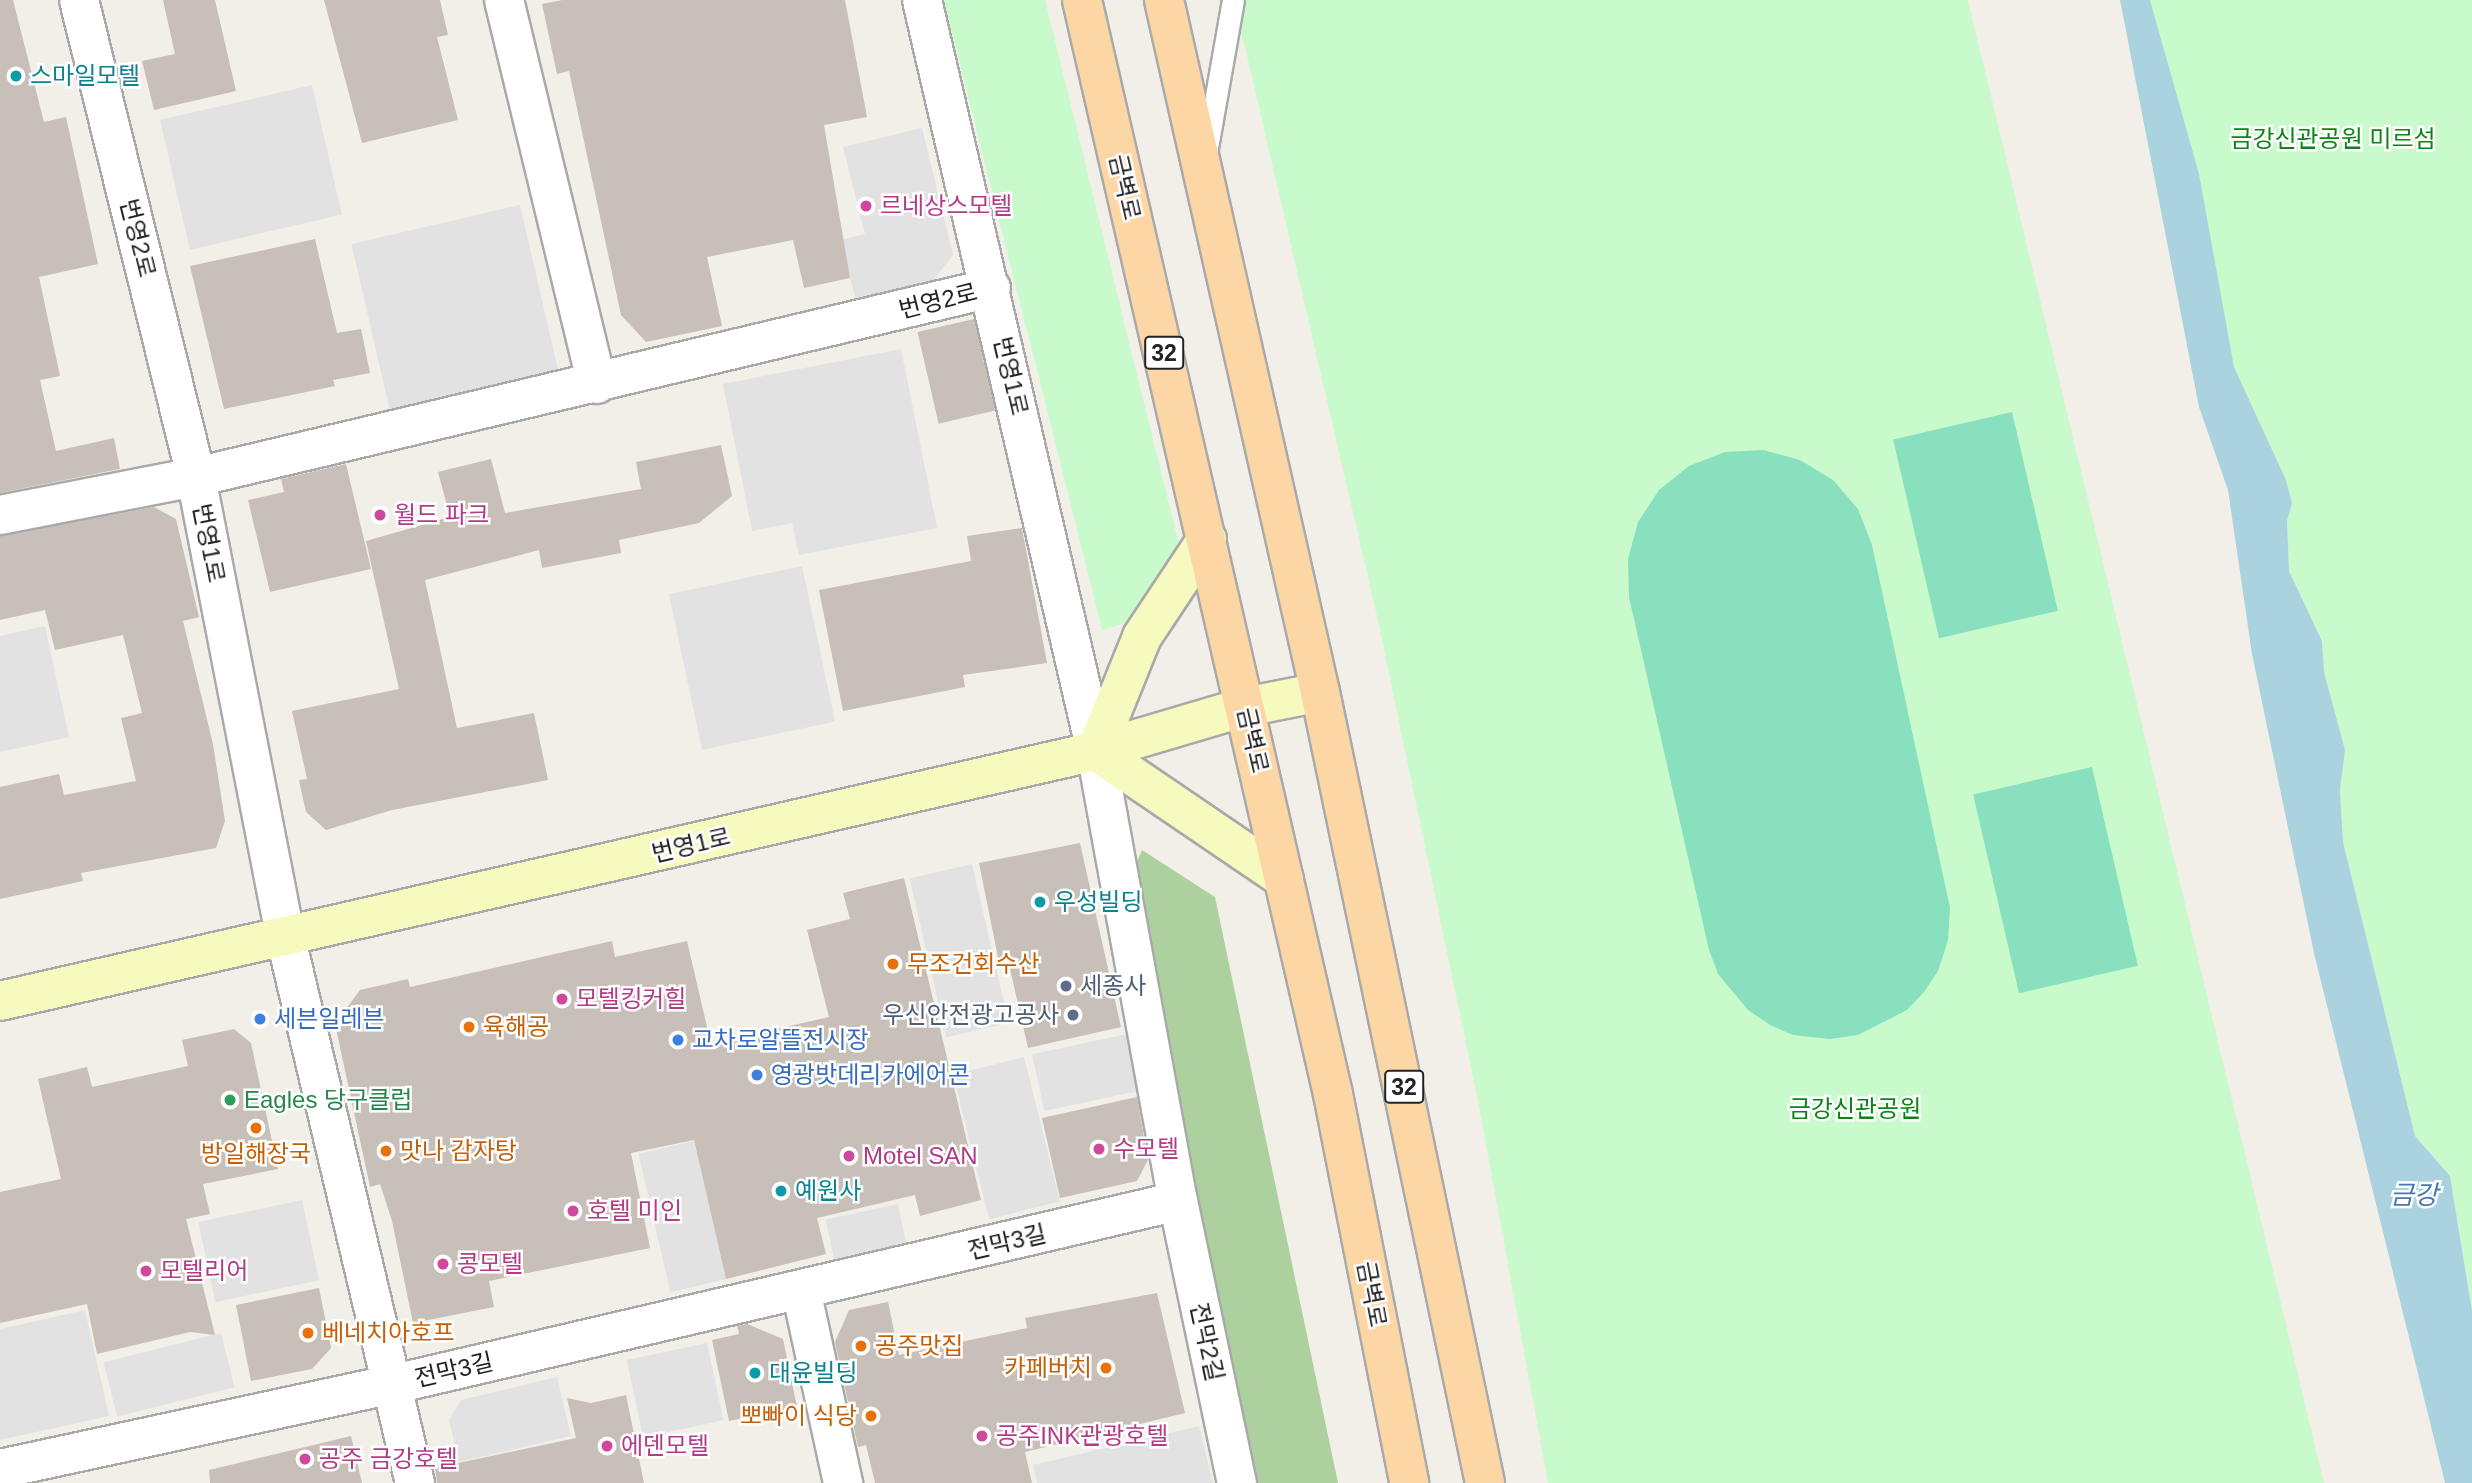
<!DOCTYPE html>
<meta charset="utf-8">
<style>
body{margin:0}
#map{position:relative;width:2472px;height:1483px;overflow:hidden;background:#f2efe9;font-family:Helvetica,"Noto Sans KR",sans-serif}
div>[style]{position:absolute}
.forest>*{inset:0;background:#add19e}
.park>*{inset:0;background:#c8facc}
.pitch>*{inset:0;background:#88e0be;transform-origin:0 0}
.parking>*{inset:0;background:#e2e2e2;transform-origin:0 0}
.water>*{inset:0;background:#aad3df}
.building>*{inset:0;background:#c7bfb8;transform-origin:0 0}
.roads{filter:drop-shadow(2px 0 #a9a9a9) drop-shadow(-2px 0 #a9a9a9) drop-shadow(0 2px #a9a9a9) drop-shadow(0 -2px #a9a9a9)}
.service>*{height:21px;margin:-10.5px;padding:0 10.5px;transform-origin:10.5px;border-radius:10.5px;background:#fff}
.minor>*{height:38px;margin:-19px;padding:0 19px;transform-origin:19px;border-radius:19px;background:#fff}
.tertiary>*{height:38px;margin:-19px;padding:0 19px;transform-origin:19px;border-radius:19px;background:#fff}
.secondary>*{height:38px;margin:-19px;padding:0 19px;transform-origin:19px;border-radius:19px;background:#f7fabf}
.primary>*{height:38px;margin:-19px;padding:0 19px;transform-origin:19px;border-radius:19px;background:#fcd6a4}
.dots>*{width:19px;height:19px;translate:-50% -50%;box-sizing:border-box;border:4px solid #fff;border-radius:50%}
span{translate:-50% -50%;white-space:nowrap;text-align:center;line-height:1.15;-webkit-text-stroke:5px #fff;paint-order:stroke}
.shield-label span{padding:2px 5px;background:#fff;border:2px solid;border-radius:5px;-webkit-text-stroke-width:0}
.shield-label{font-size:23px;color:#222;font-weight:700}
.culture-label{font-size:24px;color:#0d838f}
.left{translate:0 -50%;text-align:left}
.park-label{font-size:24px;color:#0c8416}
.street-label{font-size:24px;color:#222}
.hotel-label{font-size:24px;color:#b23c85}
.food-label{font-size:24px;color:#c56008}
.right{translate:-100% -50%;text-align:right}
.service-label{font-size:24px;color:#4e5e75}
.shop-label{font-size:24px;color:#366cbe}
.leisure-label{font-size:24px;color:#27864d}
.water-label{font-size:26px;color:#4a7aab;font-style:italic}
</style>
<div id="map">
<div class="forest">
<i style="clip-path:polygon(1142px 850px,1215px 897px,1338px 1483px,1255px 1483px,1132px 874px)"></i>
</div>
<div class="park">
<i style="clip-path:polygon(944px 0,1045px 0,1179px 545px,1143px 618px,1102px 630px)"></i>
<i style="clip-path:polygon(1229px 0,1968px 0,2324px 1483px,1548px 1483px,1479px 1106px,1377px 616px,1245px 47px)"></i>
<i style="clip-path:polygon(2150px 0,2472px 0,2472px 1311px,2450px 1176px,2415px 1136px,2343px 842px,2340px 790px,2345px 750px,2324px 672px,2322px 641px,2289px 571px,2287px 521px,2292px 503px,2286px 480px,2234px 367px)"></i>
</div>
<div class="pitch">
<i style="left:2012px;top:412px;width:204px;height:122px;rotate:77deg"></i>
<i style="clip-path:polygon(1763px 450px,1800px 460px,1833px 480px,1858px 509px,1872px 545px,1950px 908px,1948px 940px,1938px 971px,1924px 992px,1907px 1010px,1858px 1035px,1830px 1039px,1793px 1035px,1770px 1025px,1748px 1010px,1718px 974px,1709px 950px,1629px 597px,1628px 559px,1638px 522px,1659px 490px,1689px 466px,1725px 452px)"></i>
<i style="left:2092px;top:767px;width:204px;height:122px;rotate:77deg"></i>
</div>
<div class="parking">
<i style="left:312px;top:85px;width:133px;height:156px;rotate:77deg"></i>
<i style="clip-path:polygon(922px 128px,953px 255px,932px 282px,856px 301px,841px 240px,865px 234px,843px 147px)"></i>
<i style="left:520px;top:205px;width:172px;height:173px;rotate:77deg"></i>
<i style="clip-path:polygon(901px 349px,937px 528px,799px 555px,792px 523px,752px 531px,723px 384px)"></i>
<i style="left:802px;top:566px;width:159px;height:136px;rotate:78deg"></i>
<i style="clip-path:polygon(45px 626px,69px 737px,0 752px,0 636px)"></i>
<i style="left:972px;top:864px;width:163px;height:64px;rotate:77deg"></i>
<i style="left:1132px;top:1033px;width:58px;height:102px;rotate:78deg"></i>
<i style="left:1024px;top:1057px;width:149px;height:73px;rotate:76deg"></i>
<i style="left:694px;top:1141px;width:142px;height:57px;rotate:77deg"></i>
<i style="left:302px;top:1200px;width:82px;height:106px;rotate:78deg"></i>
<i style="left:898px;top:1204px;width:48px;height:74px;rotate:78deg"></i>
<i style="clip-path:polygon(85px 1310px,109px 1416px,0 1440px,0 1329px)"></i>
<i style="left:221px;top:1333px;width:56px;height:121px;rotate:76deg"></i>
<i style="left:707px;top:1343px;width:79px;height:82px;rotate:78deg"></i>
<i style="clip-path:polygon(557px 1377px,571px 1436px,459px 1462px,449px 1420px,461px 1400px)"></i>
<i style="clip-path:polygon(1199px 1426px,1213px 1483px,1037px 1483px,1033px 1465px)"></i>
</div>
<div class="water">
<i style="clip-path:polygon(2120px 0,2150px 0,2199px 174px,2234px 367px,2286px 480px,2292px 503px,2287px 521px,2289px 571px,2322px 641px,2324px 672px,2345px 750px,2340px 790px,2343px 842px,2415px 1136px,2450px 1176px,2472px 1311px,2472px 1483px,2445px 1483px,2314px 953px,2252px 654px,2228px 490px,2199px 407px)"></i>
</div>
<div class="building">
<i style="clip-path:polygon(0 0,13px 0,44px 122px,66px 117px,98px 264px,39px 277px,60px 376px,40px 380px,56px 451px,114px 438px,120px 469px,0 493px)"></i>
<i style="clip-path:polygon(163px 0,215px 0,236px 91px,154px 110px,142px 61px,175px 54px)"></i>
<i style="clip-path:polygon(324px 0,440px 0,448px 35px,437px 37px,458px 120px,362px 143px)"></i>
<i style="clip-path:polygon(562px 0,845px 0,867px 117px,824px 125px,850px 278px,804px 288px,793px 240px,707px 257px,722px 326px,646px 342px,621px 315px,569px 71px,557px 74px,542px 4px)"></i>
<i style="clip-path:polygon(315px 239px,337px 333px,361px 329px,370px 373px,333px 380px,335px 386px,224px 409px,190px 266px)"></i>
<i style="left:974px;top:319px;width:94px;height:58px;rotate:77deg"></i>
<i style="clip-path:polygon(721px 445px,732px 496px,699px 523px,619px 540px,621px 553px,542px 568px,539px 550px,425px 580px,457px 728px,534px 713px,548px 780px,392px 810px,326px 830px,306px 812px,299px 780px,307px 779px,292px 711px,399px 689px,366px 541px,450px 517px,438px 472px,491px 459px,505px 513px,641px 489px,636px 462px)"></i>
<i style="clip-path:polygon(346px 464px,371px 569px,270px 592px,248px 500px,284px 492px,281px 479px)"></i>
<i style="clip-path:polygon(154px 507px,176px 519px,199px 617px,183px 621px,213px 744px,225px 821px,216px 848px,81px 873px,83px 881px,0 899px,0 787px,59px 774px,64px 795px,136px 781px,121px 718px,142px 713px,123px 635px,55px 650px,45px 610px,0 620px,0 536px)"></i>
<i style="clip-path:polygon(1022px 528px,1047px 663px,963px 675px,965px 687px,843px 711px,819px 590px,971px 561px,967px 536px)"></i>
<i style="clip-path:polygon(1080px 843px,1121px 1027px,1028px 1048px,1008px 960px,999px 962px,979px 863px)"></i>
<i style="clip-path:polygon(904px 878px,981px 1200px,920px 1216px,915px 1195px,817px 1218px,826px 1254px,726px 1279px,694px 1140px,631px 1153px,650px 1248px,489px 1281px,494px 1307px,413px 1323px,392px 1221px,380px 1184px,370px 1187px,335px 1024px,360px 990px,408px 979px,410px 987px,612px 941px,615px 957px,687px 941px,711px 1044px,829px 1017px,807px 930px,850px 919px,843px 893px)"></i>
<i style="clip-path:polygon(234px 1029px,251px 1043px,278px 1169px,203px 1184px,210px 1214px,186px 1219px,215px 1335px,190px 1332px,97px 1354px,87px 1304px,0 1323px,0 1192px,61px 1179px,38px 1079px,87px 1067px,92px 1087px,188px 1066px,182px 1040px)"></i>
<i style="clip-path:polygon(1137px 1097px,1148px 1160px,1137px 1181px,1060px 1198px,1042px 1118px)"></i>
<i style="clip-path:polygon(319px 1288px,331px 1348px,312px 1369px,251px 1381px,236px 1305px)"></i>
<i style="clip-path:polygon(1157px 1293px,1185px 1413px,1025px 1452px,1032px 1483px,875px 1483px,866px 1445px,858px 1447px,835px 1342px,849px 1310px,888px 1302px,899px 1355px,1027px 1328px,1025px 1318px)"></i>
<i style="clip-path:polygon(747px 1324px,783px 1339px,797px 1407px,729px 1421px,712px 1340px,739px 1334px,737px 1326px)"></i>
<i style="clip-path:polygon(626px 1395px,644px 1483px,437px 1483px,435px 1468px,576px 1438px,567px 1398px,591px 1403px)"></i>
<i style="clip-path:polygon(351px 1436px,362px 1483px,210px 1483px,209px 1470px)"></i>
</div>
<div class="roads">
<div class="service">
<i style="left:1206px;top:153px;width:155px;rotate:-80deg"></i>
</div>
<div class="minor">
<i style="left:79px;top:0;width:491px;rotate:76.2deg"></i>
<i style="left:196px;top:477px;width:471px;rotate:79deg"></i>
<i style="left:286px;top:939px;width:559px;rotate:76.66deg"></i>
<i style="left:504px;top:0;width:395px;rotate:76.4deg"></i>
<i style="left:922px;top:0;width:771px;rotate:76.96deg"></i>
<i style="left:1096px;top:751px;width:457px;rotate:79.7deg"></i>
<i style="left:1178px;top:1201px;width:288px;rotate:78.2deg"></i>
<i style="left:801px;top:1290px;width:198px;rotate:77.7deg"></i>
<i style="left:0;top:1469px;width:399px;rotate:-12.2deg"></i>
<i style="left:390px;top:1385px;width:809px;rotate:-13.14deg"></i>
</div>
<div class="tertiary">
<i style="left:0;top:515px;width:200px;rotate:-11deg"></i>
<i style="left:196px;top:477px;width:817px;rotate:-13.37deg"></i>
</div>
<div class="secondary">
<i style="left:1207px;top:539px;width:118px;rotate:123.6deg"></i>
<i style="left:1142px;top:637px;width:123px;rotate:112deg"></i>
<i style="left:1096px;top:751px;width:227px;rotate:34.2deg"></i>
<i style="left:0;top:1001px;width:1124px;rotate:-12.85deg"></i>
<i style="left:1096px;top:751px;width:155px;rotate:-16.5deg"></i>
<i style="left:1245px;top:707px;width:76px;rotate:-11.3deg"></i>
</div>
<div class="primary">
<i style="left:1082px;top:0;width:1122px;rotate:77.08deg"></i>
<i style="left:1333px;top:1094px;width:396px;rotate:78.9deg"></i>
<i style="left:1164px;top:0;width:709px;rotate:77.3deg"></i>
<i style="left:1320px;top:692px;width:808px;rotate:78.22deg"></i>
</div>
</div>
<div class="dots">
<i style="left:16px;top:76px;background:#0f9aa8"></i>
<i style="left:866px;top:206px;background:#d1479c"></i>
<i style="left:380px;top:515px;background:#d1479c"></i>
<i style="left:1040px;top:902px;background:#0f9aa8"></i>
<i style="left:893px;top:964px;background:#e8710a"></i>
<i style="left:1066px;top:986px;background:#5c6f8a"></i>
<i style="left:562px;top:999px;background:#d1479c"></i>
<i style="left:1073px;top:1015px;background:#5c6f8a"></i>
<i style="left:260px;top:1019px;background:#3f7fe0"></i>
<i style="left:469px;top:1027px;background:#e8710a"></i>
<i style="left:678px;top:1040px;background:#3f7fe0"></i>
<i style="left:757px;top:1075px;background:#3f7fe0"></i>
<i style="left:230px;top:1100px;background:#2e9e5b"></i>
<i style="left:256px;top:1128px;background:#e8710a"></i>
<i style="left:1099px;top:1149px;background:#d1479c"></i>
<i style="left:386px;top:1151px;background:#e8710a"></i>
<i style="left:849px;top:1156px;background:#d1479c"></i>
<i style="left:781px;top:1191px;background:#0f9aa8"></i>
<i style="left:573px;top:1211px;background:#d1479c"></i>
<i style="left:443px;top:1264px;background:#d1479c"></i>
<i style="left:146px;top:1271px;background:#d1479c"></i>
<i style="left:308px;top:1333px;background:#e8710a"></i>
<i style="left:861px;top:1346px;background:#e8710a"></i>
<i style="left:1106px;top:1368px;background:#e8710a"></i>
<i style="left:755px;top:1373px;background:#0f9aa8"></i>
<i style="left:871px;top:1416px;background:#e8710a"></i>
<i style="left:982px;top:1436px;background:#d1479c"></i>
<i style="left:607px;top:1446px;background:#d1479c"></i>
<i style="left:305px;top:1459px;background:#d1479c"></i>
</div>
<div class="shield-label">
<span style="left:1164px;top:353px">32</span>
<span style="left:1404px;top:1087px">32</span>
</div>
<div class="culture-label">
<span class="left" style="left:30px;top:76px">스마일모텔</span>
<span class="left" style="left:1054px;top:902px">우성빌딩</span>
<span class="left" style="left:795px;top:1191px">예원사</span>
<span class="left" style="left:769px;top:1373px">대윤빌딩</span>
</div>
<div class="park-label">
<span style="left:2333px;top:139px">금강신관공원 미르섬</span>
<span style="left:1855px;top:1109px">금강신관공원</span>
</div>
<div class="street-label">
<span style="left:1125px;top:187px;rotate:77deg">금벽로</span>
<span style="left:138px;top:238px;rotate:76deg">번영2로</span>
<span style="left:938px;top:301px;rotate:-14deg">번영2로</span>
<span style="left:1011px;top:376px;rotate:77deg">번영1로</span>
<span style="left:209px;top:543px;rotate:79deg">번영1로</span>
<span style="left:1253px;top:740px;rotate:77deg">금벽로</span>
<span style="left:691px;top:845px;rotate:-13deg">번영1로</span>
<span style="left:1007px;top:1242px;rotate:-13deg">전막3길</span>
<span style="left:1372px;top:1294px;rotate:79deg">금벽로</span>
<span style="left:1207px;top:1342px;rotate:78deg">전막2길</span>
<span style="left:454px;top:1370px;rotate:-13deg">전막3길</span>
</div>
<div class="hotel-label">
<span class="left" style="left:880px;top:206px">르네상스모텔</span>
<span class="left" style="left:394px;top:515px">월드 파크</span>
<span class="left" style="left:576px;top:999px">모텔킹커힐</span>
<span class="left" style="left:1113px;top:1149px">수모텔</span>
<span class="left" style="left:863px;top:1156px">Motel SAN</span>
<span class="left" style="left:587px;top:1211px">호텔 미인</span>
<span class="left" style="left:457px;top:1264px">콩모텔</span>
<span class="left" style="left:160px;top:1271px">모텔리어</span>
<span class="left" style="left:996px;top:1436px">공주INK관광호텔</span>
<span class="left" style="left:621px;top:1446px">에덴모텔</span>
<span class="left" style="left:319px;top:1459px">공주 금강호텔</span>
</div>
<div class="food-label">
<span class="left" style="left:907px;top:964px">무조건회수산</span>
<span class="left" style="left:483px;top:1027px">육해공</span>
<span class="left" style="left:400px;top:1151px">맛나 감자탕</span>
<span style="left:256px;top:1154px">방일해장국</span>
<span class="left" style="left:322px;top:1333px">베네치아호프</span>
<span class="left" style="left:875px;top:1346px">공주맛집</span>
<span class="right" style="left:1092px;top:1368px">카페버치</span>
<span class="right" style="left:857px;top:1416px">뽀빠이 식당</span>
</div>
<div class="service-label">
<span class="left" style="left:1080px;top:986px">세종사</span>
<span class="right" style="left:1059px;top:1015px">우신안전광고공사</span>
</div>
<div class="shop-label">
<span class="left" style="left:274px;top:1019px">세븐일레븐</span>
<span class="left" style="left:692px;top:1040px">교차로알뜰전시장</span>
<span class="left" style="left:771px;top:1075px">영광밧데리카에어콘</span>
</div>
<div class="leisure-label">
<span class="left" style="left:244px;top:1100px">Eagles 당구클럽</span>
</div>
<div class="water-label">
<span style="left:2414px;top:1196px">금강</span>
</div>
</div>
